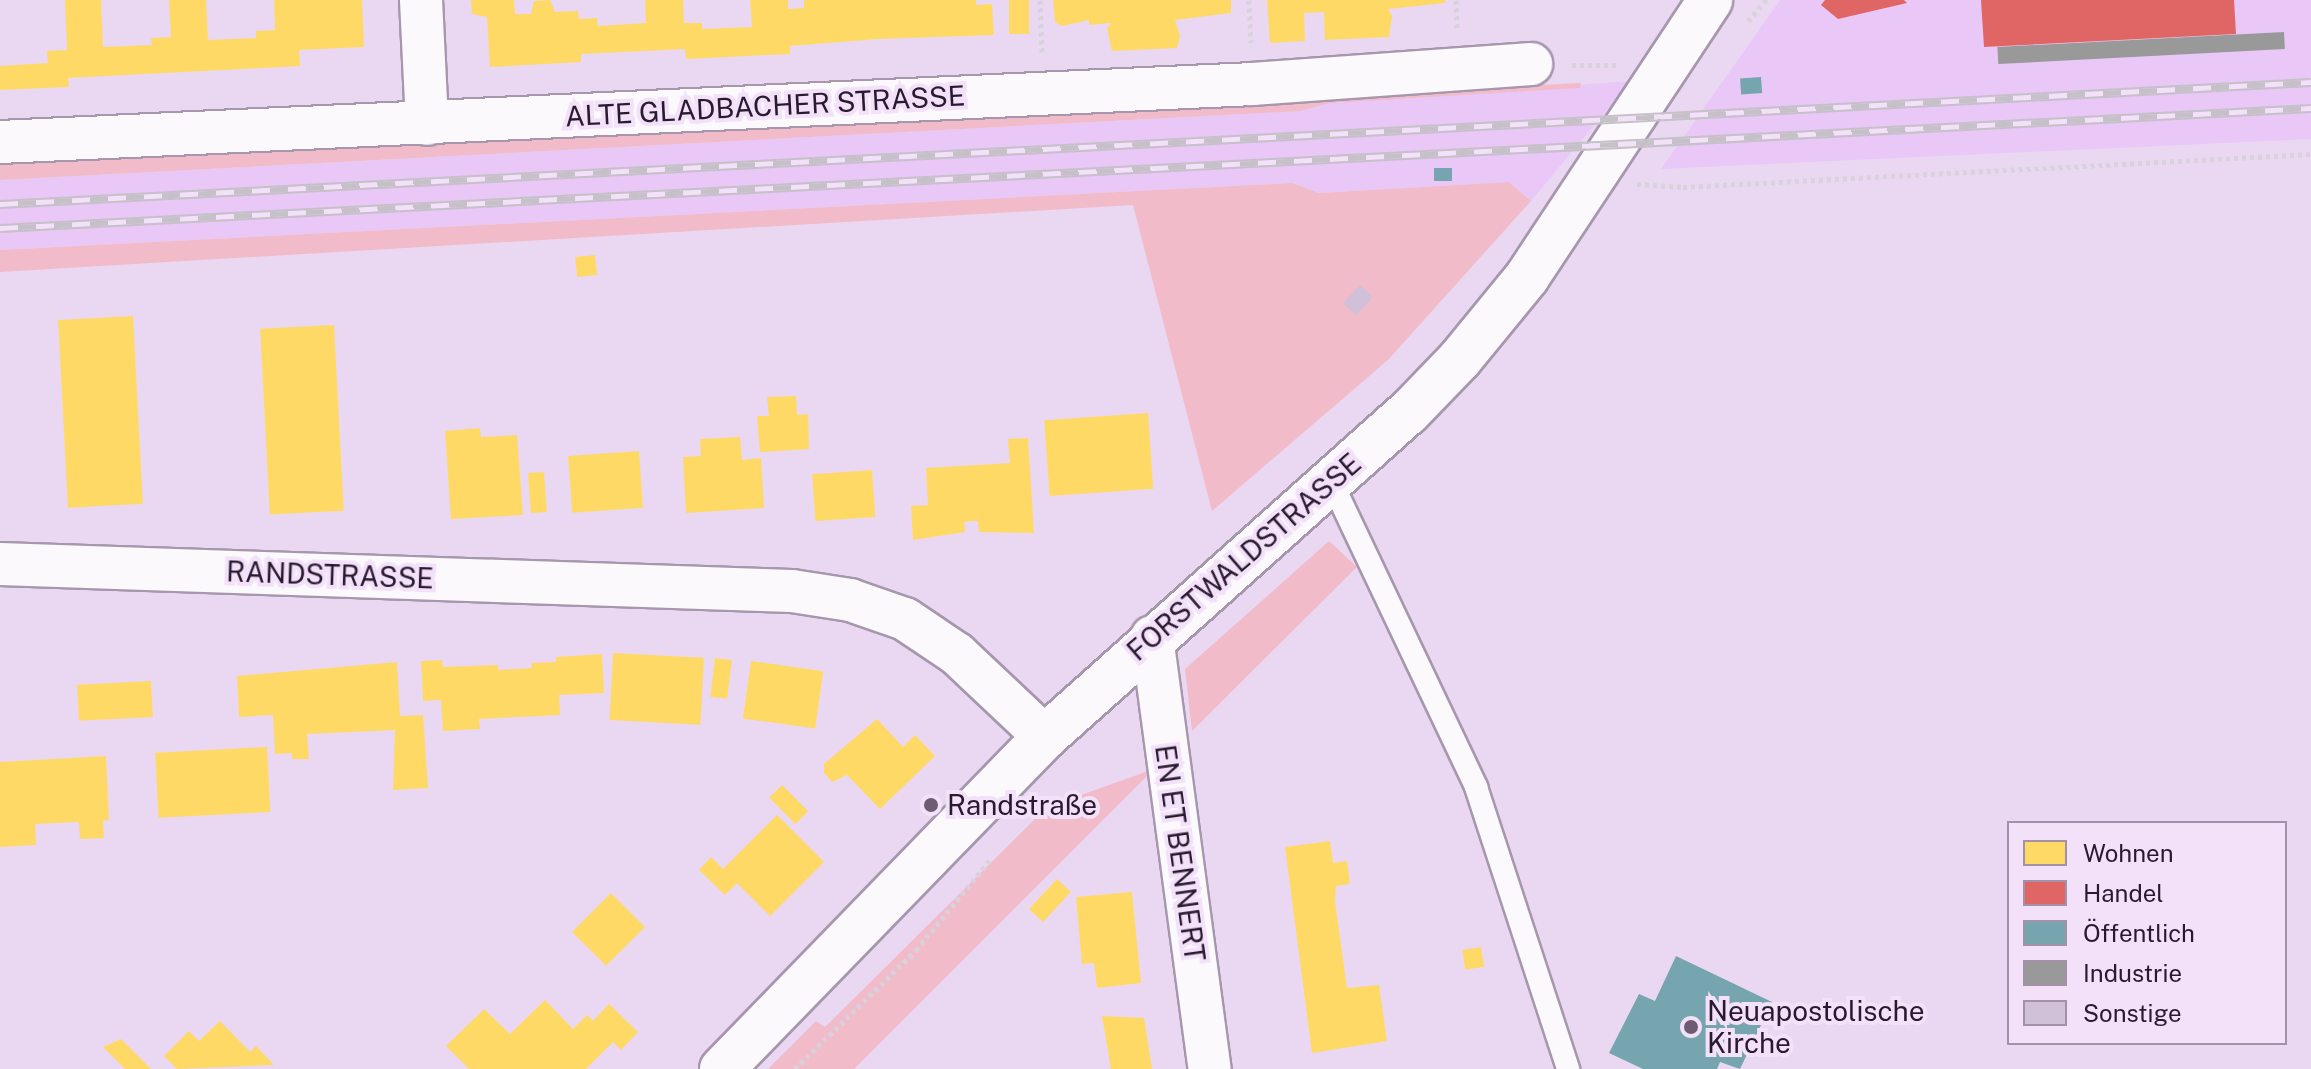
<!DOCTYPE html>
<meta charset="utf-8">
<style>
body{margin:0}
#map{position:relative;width:2311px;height:1069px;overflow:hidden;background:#ead8f2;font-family:"Public Sans",sans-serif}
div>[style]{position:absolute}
.built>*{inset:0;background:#e9c8f8}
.green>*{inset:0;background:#f2bbca}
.homes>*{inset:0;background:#ffd966;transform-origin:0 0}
.shops>*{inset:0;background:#e06666}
.public>*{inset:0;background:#76a5af;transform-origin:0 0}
.industry>*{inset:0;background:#999;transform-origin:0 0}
.building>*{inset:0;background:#d1c1d8;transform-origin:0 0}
.path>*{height:5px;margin-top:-2.5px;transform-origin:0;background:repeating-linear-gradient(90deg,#d8d2da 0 4px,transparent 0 8px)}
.roads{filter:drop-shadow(2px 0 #a697ad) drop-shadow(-2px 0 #a697ad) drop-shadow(0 2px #a697ad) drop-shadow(0 -2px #a697ad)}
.service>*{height:22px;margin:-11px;padding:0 11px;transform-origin:11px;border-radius:11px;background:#fcf9fd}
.minor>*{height:42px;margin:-21px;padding:0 21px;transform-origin:21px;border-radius:21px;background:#fcf9fd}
.tertiary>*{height:44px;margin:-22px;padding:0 22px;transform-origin:22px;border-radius:22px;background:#fcf9fd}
.rail>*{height:9px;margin-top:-4.5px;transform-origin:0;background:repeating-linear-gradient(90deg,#f2e1f9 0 18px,#c6c1c8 0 36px);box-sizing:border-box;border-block:2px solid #c6c1c8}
.dots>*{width:22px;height:22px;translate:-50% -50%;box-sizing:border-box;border:4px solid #f2e1f9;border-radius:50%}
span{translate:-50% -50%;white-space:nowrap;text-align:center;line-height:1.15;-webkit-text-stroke:8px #f2e1f9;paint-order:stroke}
.street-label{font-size:28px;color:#2a1a30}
.poi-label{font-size:28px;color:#2a1a30}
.left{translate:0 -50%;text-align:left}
.legend{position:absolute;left:2007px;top:821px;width:280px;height:224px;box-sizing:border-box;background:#f2e1f9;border:2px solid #a291a9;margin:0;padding:10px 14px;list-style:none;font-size:24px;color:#2a1a30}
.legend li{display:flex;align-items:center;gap:16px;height:40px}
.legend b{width:40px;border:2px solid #a291a9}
</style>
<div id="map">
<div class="built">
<i style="clip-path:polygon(1780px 0,2311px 0,2311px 139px,1661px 169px)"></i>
<i style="clip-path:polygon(1631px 81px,1531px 201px,1509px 182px,1319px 193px,1292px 183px,0 250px,0 180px,1301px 111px,1330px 103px)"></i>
</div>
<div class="green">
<i style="clip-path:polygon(1581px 83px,1580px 88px,1330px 103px,1301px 111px,0 180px,0 162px)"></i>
<i style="clip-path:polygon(1509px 182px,1531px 201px,1388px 360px,1212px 511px,1133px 205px,0 272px,0 250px,1292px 183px,1319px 193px)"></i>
<i style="clip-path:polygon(1329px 541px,1357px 567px,1192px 731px,1185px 669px)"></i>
<i style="clip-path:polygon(1154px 769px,854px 1069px,768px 1069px,816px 1021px,825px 1027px,1047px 807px)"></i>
</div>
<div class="homes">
<i style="clip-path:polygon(65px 0,101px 0,103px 47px,152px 45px,151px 38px,171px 37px,169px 0,206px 0,208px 40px,256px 38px,256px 31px,275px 30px,274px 0,362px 0,364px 47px,299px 50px,300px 66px,68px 78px,69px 87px,0 90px,0 66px,48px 63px,47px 51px,67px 50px)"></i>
<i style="clip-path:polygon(471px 0,514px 0,515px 14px,531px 14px,534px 1px,550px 0,555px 12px,578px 11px,579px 19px,597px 18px,598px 26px,646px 23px,645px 0,683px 0,684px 23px,702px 23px,702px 29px,752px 27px,750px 0,788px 0,788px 9px,804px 8px,804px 0,976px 0,976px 5px,992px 4px,994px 35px,878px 39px,790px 46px,790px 54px,686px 59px,685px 49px,581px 54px,581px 62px,490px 67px,487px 17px,472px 14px)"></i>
<i style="left:1009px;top:0;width:20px;height:34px"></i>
<i style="clip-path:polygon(1053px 0,1231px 0,1231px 13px,1175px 20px,1180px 36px,1177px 48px,1112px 51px,1107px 29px,1111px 23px,1089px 25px,1089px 20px,1062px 26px,1055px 22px)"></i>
<i style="clip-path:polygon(1267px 0,1445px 0,1445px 3px,1388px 9px,1392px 16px,1389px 37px,1325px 40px,1324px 12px,1304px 13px,1305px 41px,1270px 43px)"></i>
<i style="left:595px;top:255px;width:20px;height:20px;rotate:84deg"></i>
<i style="left:133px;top:316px;width:188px;height:75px;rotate:87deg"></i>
<i style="left:334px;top:325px;width:186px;height:74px;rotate:87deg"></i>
<i style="clip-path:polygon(796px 396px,797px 415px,808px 414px,809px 449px,760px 452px,757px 416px,769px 416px,767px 397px)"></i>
<i style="left:1148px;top:413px;width:76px;height:104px;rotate:86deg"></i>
<i style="clip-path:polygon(480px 428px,481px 437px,517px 435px,523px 515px,451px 519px,445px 431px)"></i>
<i style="clip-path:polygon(740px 437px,742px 460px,761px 458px,764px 508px,686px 513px,683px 457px,701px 456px,700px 439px)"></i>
<i style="clip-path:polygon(1028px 438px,1034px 533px,979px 532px,978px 521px,972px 521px,964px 522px,965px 532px,913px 540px,911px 506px,928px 505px,926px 468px,1010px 463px,1008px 439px)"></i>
<i style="left:639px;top:451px;width:57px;height:71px;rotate:86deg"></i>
<i style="left:872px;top:470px;width:47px;height:60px;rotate:86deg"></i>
<i style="left:544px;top:472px;width:40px;height:16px;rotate:86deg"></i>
<i style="left:613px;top:653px;width:91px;height:67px;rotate:3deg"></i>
<i style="clip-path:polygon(602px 654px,604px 693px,559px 695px,560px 715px,479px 719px,480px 729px,443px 731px,441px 700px,423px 701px,421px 661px,442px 660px,443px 667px,498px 665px,498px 670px,532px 668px,531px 663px,556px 662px,556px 657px)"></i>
<i style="left:715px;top:658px;width:17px;height:39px;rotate:7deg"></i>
<i style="left:751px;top:661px;width:73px;height:58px;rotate:8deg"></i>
<i style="clip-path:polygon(397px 662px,400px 716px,423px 715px,428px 788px,393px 790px,395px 730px,307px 734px,309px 759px,292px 759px,292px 753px,275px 754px,273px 715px,239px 717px,237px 676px)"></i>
<i style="left:151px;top:681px;width:36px;height:74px;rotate:87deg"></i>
<i style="clip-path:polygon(877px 719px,903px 747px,915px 735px,935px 756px,880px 809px,847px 775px,832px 782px,824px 773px,824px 764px)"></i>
<i style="left:267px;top:747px;width:65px;height:112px;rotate:87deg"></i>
<i style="clip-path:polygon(106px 756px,109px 820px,103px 821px,104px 838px,80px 839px,79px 822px,35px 824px,36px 845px,0 847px,0 762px)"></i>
<i style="left:782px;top:785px;width:37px;height:18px;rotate:45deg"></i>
<i style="clip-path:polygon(777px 815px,824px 862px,770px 916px,737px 883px,725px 895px,699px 870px,711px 857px,723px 869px)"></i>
<i style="clip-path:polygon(1330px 841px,1333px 863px,1347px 861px,1350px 884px,1336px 886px,1335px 901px,1347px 988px,1379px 985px,1387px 1041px,1312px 1053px,1285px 847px)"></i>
<i style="left:1057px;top:879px;width:19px;height:41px;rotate:43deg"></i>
<i style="clip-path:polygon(1132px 892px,1141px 983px,1097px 988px,1094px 963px,1082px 964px,1076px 897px)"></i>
<i style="left:611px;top:893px;width:48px;height:55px;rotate:45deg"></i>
<i style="left:1481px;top:947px;width:20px;height:19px;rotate:81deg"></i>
<i style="clip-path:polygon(545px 1000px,573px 1029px,587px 1015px,593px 1021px,609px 1004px,638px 1032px,621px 1050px,613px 1042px,586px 1069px,469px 1069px,446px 1046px,484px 1009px,510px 1034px)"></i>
<i style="clip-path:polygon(1102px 1016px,1144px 1018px,1152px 1069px,1111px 1069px)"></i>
<i style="clip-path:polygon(220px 1021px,250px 1052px,256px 1046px,274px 1065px,177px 1069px,164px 1056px,189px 1031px,199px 1041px)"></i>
<i style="clip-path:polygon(121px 1039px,151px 1069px,125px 1069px,103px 1047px)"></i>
</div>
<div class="shops">
<i style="clip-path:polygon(1825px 0,1904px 0,1907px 3px,1838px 19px,1821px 5px)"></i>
<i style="clip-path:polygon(1981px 0,2234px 0,2236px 34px,1984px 47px)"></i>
</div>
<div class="public">
<i style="left:1761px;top:77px;width:16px;height:21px;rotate:86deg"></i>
<i style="left:1434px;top:168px;width:18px;height:13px"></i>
<i style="clip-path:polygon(1676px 956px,1772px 1002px,1740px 1069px,1720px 1062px,1717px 1069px,1643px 1069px,1609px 1053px,1639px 994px,1655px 1001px)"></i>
</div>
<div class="industry">
<i style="left:2284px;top:32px;width:17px;height:287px;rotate:87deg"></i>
</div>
<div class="building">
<i style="left:1360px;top:285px;width:18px;height:25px;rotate:43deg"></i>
</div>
<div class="path">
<i style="left:1040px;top:0;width:53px;rotate:87.8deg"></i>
<i style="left:1249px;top:0;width:43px;rotate:87.3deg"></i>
<i style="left:1456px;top:0;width:30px;rotate:88deg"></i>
<i style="left:1748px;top:21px;width:28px;rotate:-49deg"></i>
<i style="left:1572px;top:65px;width:46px"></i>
<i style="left:1637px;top:184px;width:46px;rotate:3.7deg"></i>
<i style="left:1683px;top:187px;width:629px;rotate:-3.01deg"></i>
<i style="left:795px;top:1069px;width:170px;rotate:-44.5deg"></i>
<i style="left:916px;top:950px;width:118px;rotate:-50.5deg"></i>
</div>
<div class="roads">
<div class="service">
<i style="left:1331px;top:481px;width:339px;rotate:64.6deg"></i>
<i style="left:1476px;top:787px;width:297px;rotate:71.9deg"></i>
</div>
<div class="minor">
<i style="left:421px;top:0;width:124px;rotate:87.2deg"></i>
<i style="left:0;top:142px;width:1253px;rotate:-2.65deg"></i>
<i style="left:1252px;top:84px;width:280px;rotate:-4.1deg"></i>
<i style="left:0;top:564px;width:792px;rotate:1.95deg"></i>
<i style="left:792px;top:591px;width:59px;rotate:8.8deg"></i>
<i style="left:850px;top:600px;width:58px;rotate:19.1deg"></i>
<i style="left:905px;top:619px;width:63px;rotate:33.9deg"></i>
<i style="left:957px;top:654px;width:121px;rotate:43.3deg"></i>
<i style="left:1152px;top:637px;width:436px;rotate:82.4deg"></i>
</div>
<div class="tertiary">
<i style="left:722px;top:1069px;width:463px;rotate:-45.8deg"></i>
<i style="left:1045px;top:737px;width:487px;rotate:-41.8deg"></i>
<i style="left:1408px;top:413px;width:75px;rotate:-46.1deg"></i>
<i style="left:1460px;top:359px;width:106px;rotate:-50.7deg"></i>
<i style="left:1527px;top:277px;width:332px;rotate:-56.5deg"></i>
</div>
</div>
<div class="rail">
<i style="left:0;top:204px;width:2314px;rotate:-3.02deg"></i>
<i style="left:0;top:228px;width:2314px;rotate:-2.97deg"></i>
</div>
<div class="dots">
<i style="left:931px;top:805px;background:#6d5c74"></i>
<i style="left:1691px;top:1027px;background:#6d5c74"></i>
</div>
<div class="street-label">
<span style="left:765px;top:106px;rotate:-3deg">ALTE GLADBACHER STRASSE</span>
<span style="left:1244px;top:557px;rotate:-41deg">FORSTWALDSTRASSE</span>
<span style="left:330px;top:575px;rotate:2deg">RANDSTRASSE</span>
<span style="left:1180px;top:853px;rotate:82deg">EN ET BENNERT</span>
</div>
<div class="poi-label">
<span class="left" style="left:947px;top:805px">Randstraße</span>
<span class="left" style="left:1707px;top:1027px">Neuapostolische<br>Kirche</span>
</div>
<ul class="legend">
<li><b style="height:22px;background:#ffd966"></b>Wohnen</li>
<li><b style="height:22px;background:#e06666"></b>Handel</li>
<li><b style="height:22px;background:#76a5af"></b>Öffentlich</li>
<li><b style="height:22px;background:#999"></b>Industrie</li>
<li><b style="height:22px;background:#d1c1d8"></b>Sonstige</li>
</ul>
</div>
